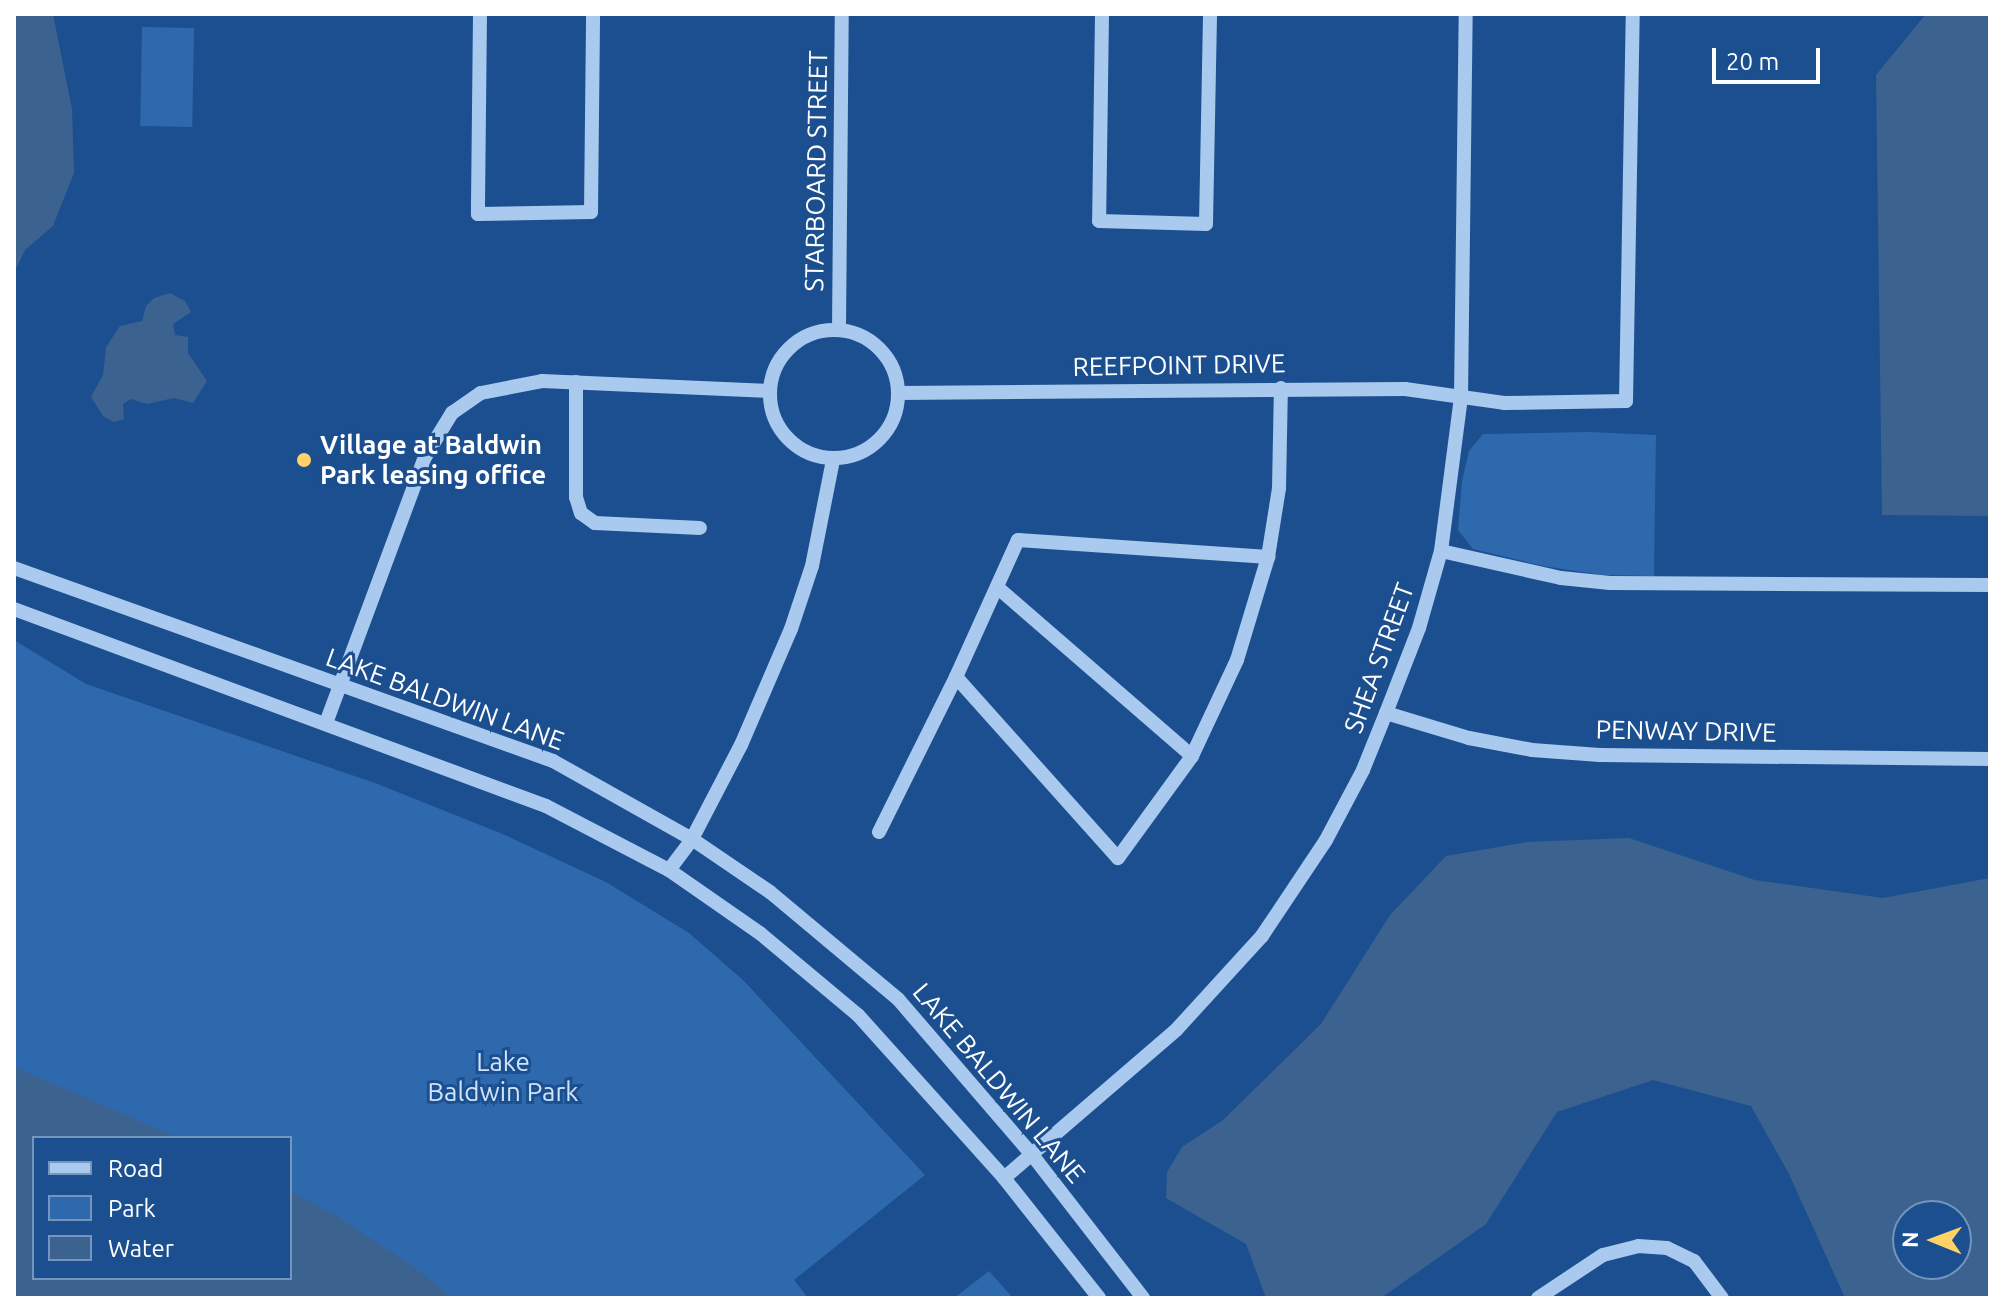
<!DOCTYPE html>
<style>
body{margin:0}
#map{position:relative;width:2004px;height:1312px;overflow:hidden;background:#1b4f8f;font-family:Ubuntu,sans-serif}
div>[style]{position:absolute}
.green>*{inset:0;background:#2e69ad;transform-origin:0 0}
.water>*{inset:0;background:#3c6290}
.minor>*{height:14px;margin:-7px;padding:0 7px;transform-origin:7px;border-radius:7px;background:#a9c9ee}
.minor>.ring{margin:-7px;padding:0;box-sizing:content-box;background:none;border:14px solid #a9c9ee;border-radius:50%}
.dots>*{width:22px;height:22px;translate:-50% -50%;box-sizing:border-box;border:4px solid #1b4f8f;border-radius:50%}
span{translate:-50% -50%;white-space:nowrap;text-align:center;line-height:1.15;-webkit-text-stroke:6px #1b4f8f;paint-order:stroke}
.street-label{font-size:26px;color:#fff}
.poi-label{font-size:26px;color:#fff;font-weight:700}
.left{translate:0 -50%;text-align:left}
.park-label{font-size:26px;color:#cfe3fa}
.frame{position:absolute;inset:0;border:16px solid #fff;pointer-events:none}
.legend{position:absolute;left:32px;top:1136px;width:260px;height:144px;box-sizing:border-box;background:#1b4f8f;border:2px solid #7695bc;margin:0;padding:10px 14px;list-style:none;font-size:24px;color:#fff}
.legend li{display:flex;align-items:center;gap:16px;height:40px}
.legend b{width:40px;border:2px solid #7695bc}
.north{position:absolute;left:1892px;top:1200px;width:80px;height:80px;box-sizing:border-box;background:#1b4f8f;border:2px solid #7695bc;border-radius:50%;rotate:271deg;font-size:22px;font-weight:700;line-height:32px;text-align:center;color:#fff}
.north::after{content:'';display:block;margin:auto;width:28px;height:36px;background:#ffd166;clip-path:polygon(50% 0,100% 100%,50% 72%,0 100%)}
.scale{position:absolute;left:1712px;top:48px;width:108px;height:36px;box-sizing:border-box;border:4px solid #fff;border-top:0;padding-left:10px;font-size:24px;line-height:28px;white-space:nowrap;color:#fff;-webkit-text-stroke:6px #1b4f8f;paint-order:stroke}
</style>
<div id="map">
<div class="green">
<i style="left:142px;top:27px;width:52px;height:99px;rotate:1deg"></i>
<i style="clip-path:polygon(1589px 432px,1656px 435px,1654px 576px,1602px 575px,1543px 566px,1473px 549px,1458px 530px,1462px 481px,1469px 451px,1483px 434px)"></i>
<i style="clip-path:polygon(evenodd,14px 640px,86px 684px,375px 783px,505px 835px,606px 882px,689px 933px,743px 980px,925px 1175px,794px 1280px,808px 1298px,14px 1298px,14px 640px,34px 1138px,290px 1138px,290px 1278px,34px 1278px,34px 1138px)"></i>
<i style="clip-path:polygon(989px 1271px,1013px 1298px,954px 1298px)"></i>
</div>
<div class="water">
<i style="clip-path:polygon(14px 14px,53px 14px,72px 109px,74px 173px,53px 226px,25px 250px,14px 273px)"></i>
<i style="clip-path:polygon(1926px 14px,1990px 14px,1990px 516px,1882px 515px,1876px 75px)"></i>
<i style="clip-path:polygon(170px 293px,185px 301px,191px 312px,173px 324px,175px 335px,188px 337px,188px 353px,207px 381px,193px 403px,174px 398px,147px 404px,131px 399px,123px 404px,124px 419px,114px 422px,103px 416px,91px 397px,103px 375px,106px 347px,120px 326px,142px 321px,146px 306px,154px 298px)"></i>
<i style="clip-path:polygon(evenodd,1629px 838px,1755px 880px,1883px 898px,1990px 878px,1990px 1298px,1845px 1298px,1789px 1174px,1751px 1106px,1653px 1080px,1557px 1112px,1486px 1224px,1381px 1298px,1266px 1298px,1246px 1244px,1166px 1198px,1167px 1172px,1182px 1147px,1223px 1120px,1321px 1024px,1390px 915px,1446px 856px,1527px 842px,1629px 838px,1956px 1216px,1956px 1264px,1908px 1264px,1908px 1216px,1956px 1216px)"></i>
<i style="clip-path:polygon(14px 1067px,179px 1138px,34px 1138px,34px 1278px,290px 1278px,290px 1191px,335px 1215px,413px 1266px,452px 1298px,14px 1298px)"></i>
</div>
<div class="minor">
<i style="left:480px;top:14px;width:200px;rotate:90.6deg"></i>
<i style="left:478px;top:214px;width:113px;rotate:-1deg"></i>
<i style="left:591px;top:212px;width:198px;rotate:-89.4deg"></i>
<i style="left:1102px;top:14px;width:207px;rotate:90.8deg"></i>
<i style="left:1099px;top:221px;width:107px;rotate:1.6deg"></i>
<i style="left:1206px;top:224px;width:210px;rotate:-88.9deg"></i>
<i style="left:839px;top:329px;width:315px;rotate:-89.5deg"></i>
<i class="ring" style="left:770px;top:330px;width:114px;height:114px"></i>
<i style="left:576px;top:382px;width:115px;rotate:90deg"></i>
<i style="left:576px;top:497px;width:17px;rotate:73deg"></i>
<i style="left:581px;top:513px;width:17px;rotate:36deg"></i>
<i style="left:595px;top:523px;width:105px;rotate:2.7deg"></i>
<i style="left:898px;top:393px;width:507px;rotate:-0.45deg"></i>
<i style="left:1405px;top:389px;width:100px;rotate:8deg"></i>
<i style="left:1504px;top:403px;width:122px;rotate:-0.9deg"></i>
<i style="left:1626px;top:401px;width:387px;rotate:-89deg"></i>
<i style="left:1441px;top:551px;width:123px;rotate:12.7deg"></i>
<i style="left:1561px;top:578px;width:49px;rotate:5.8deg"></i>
<i style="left:1610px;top:583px;width:380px;rotate:0.3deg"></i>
<i style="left:14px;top:568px;width:573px;rotate:19.7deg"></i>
<i style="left:553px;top:761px;width:159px;rotate:29.3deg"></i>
<i style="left:692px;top:839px;width:94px;rotate:34.2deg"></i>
<i style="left:770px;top:892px;width:167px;rotate:39.9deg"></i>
<i style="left:898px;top:999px;width:207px;rotate:49.3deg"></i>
<i style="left:1033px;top:1156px;width:180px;rotate:52.2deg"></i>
<i style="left:997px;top:587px;width:258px;rotate:40.9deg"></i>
<i style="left:14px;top:609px;width:567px;rotate:20.32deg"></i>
<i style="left:546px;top:806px;width:139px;rotate:27.5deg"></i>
<i style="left:669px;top:870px;width:112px;rotate:34.8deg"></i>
<i style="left:761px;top:934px;width:126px;rotate:39.9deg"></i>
<i style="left:858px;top:1015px;width:219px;rotate:48.1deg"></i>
<i style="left:1004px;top:1178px;width:153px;rotate:51.6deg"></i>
<i style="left:956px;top:677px;width:243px;rotate:48.2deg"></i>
<i style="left:1118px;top:858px;width:126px;rotate:-54deg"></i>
<i style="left:1192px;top:756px;width:106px;rotate:-64.9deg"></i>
<i style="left:1237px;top:660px;width:108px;rotate:-73.2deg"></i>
<i style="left:1268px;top:557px;width:70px;rotate:-80.9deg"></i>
<i style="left:1279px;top:488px;width:100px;rotate:-88.9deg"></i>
<i style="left:1386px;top:713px;width:87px;rotate:16.8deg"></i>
<i style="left:1469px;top:738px;width:64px;rotate:10.8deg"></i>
<i style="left:1532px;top:750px;width:68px;rotate:4.2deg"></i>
<i style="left:1600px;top:755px;width:390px;rotate:0.6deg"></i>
<i style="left:326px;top:723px;width:284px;rotate:-69.6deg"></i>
<i style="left:425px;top:457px;width:52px;rotate:-58.5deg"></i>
<i style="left:452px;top:413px;width:35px;rotate:-35deg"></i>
<i style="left:481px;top:393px;width:62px;rotate:-11.1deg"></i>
<i style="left:542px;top:381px;width:228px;rotate:2.5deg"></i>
<i style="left:879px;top:832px;width:173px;rotate:-63.6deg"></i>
<i style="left:956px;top:677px;width:150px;rotate:-65.7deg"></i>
<i style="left:1018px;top:540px;width:251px;rotate:3.9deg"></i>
<i style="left:669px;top:870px;width:39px;rotate:-53deg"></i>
<i style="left:692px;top:839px;width:106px;rotate:-62.5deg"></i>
<i style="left:741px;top:745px;width:126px;rotate:-66.7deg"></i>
<i style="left:791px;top:629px;width:66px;rotate:-71.6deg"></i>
<i style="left:812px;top:566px;width:108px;rotate:-78.8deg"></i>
<i style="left:1004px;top:1178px;width:228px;rotate:-40.7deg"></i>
<i style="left:1177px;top:1029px;width:126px;rotate:-47.6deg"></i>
<i style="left:1262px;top:936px;width:115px;rotate:-56.3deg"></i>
<i style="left:1326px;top:840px;width:79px;rotate:-62.1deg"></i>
<i style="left:1363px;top:770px;width:61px;rotate:-68deg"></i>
<i style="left:1386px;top:713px;width:91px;rotate:-68.8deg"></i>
<i style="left:1419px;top:628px;width:80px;rotate:-74.1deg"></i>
<i style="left:1441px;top:551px;width:154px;rotate:-82.6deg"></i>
<i style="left:1461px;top:398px;width:384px;rotate:-89.3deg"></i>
<i style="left:1538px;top:1298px;width:78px;rotate:-33.5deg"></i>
<i style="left:1603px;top:1255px;width:36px;rotate:-14deg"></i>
<i style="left:1638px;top:1246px;width:29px;rotate:4deg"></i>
<i style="left:1667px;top:1248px;width:30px;rotate:26deg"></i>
<i style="left:1694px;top:1261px;width:46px;rotate:52.9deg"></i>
</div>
<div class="dots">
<i style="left:304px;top:460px;background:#ffd166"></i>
</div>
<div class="street-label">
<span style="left:816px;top:171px;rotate:-89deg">STARBOARD STREET</span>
<span style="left:1179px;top:365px;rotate:-1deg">REEFPOINT DRIVE</span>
<span style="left:1379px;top:658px;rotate:-70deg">SHEA STREET</span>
<span style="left:445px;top:699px;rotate:20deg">LAKE BALDWIN LANE</span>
<span style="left:1686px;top:731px;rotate:1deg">PENWAY DRIVE</span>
<span style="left:999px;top:1083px;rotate:50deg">LAKE BALDWIN LANE</span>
</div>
<div class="poi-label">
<span class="left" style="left:320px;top:460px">Village at Baldwin<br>Park leasing office</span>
</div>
<div class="park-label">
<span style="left:503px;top:1077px">Lake<br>Baldwin Park</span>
</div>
<div class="frame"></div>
<ul class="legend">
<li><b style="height:10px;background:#a9c9ee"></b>Road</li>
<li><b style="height:22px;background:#2e69ad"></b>Park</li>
<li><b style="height:22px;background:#3c6290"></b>Water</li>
</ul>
<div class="north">N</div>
<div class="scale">20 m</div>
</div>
